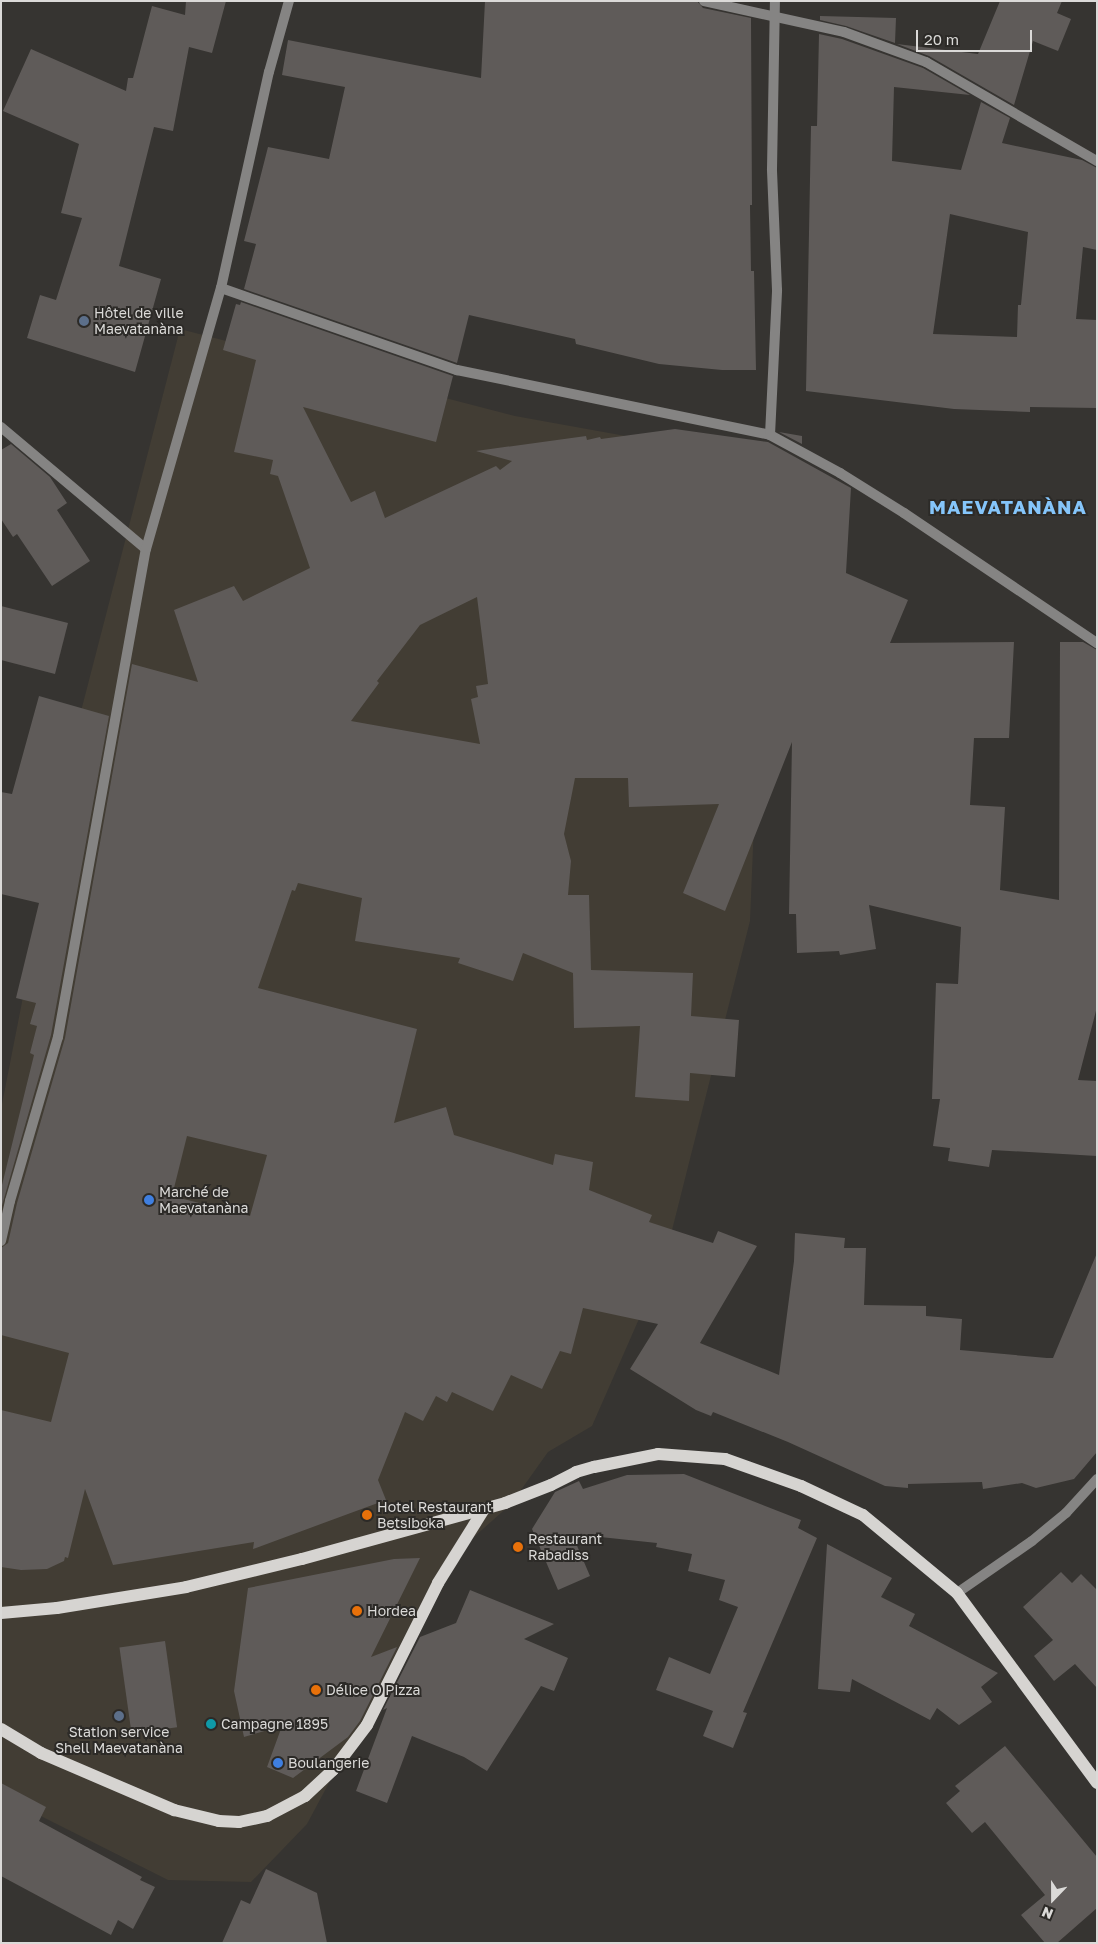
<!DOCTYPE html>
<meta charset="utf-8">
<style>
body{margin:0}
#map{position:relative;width:1098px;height:1944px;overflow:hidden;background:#363431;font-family:"Golos Text",sans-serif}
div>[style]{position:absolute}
.built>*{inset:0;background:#423d34}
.building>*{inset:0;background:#5f5b59;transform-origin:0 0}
.minor>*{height:10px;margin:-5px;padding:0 5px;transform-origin:5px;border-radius:5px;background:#858483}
.primary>*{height:12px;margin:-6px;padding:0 6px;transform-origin:6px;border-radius:6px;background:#d6d4d1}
.dots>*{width:14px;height:14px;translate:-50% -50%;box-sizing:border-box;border:2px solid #2c2a27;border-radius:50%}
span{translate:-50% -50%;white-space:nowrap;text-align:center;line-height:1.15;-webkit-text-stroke:4px #2c2a27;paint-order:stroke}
.poi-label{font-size:14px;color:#dbdad8}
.left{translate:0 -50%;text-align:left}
.district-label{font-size:19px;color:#85c5fa;font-weight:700;letter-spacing:1px}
.frame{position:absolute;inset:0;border:2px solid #dbdad8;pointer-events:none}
.north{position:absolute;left:1028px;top:1874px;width:50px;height:50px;-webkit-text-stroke:4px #2c2a27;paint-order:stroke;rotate:202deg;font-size:14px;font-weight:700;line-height:20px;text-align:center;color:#dbdad8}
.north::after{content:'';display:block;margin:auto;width:18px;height:22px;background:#dbdad8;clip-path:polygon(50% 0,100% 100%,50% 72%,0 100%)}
.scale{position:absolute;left:916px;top:30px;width:116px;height:22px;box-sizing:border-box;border:2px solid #dbdad8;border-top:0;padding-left:6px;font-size:15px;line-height:18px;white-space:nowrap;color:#dbdad8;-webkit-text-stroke:4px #2c2a27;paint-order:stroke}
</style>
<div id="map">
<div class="built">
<i style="clip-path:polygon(180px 329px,515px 416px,769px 462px,750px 921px,664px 1262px,592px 1426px,548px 1452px,511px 1504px,465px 1545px,399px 1652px,307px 1824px,251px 1882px,168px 1880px,1px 1796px,1px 1109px,73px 742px)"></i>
</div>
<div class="building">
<i style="clip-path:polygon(186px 1px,226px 1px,212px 53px,189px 47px,173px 131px,154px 127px,119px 266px,161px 279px,135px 372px,27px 338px,40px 295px,56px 300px,82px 218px,61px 213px,79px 144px,3px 111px,31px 49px,126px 91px,128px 78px,133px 78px,152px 6px,185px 15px)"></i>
<i style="clip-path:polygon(485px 1px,697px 1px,703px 8px,751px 18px,752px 205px,750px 205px,751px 271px,754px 271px,756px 370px,722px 370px,659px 364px,576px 344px,575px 339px,469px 315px,457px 363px,244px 289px,256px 244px,244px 241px,268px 147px,329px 159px,345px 87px,282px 75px,288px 40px,481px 78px)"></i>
<i style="clip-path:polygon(1000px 1px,1062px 1px,1057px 13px,1071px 19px,1058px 51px,1033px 41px,1014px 105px,929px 56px,897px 44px,978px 54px)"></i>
<i style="clip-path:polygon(820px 16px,896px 18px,895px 43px,846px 26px,820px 20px)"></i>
<i style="clip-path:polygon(evenodd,819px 34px,842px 39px,923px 68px,970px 95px,894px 87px,892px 161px,961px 170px,981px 102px,1010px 118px,1002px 143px,1082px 160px,1097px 168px,1097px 250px,1083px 247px,1076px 319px,1097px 320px,1097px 408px,1030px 407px,1030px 412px,954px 409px,806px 391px,811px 126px,817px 126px,819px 34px,950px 214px,1028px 232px,1021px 305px,1018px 305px,1017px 337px,933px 334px,950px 214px)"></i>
<i style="clip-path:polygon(evenodd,241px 302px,453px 376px,436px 442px,303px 407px,351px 502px,375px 491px,385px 518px,496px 466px,500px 470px,512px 461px,476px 451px,586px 436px,587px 440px,600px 437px,601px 439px,675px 429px,768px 442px,851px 488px,846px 573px,908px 600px,890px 643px,1014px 642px,1009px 738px,974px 738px,970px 805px,1005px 807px,1000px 890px,1059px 900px,1060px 642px,1083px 642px,1097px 650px,1097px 1007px,1078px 1080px,1097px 1081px,1097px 1156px,992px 1150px,989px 1167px,948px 1161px,950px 1148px,933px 1146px,940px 1099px,932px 1099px,936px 983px,958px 984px,961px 927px,869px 905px,876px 949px,840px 955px,839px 951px,797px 953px,796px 914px,789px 914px,792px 742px,725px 911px,683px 893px,719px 804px,629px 807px,628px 778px,575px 778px,564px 834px,571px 861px,568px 895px,589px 895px,591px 970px,693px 973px,691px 1016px,739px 1020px,735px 1077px,690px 1073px,689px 1101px,635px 1097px,640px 1026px,574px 1028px,573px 973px,523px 953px,513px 981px,458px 963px,460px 958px,355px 941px,362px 898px,298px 883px,295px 891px,292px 890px,258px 988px,417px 1029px,394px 1123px,446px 1107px,454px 1135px,553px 1165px,555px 1154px,593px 1162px,589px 1190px,652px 1215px,649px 1222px,713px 1243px,718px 1231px,757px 1246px,700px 1343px,779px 1375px,794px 1261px,795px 1233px,845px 1238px,844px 1248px,866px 1248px,864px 1305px,926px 1306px,926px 1316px,962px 1319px,960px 1350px,1047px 1358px,1053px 1358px,1097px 1253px,1097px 1452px,1074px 1479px,1036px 1488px,1022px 1483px,983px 1489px,982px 1482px,908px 1484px,908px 1488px,885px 1486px,788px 1442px,713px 1412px,711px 1416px,696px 1410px,630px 1369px,658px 1324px,583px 1308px,571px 1354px,560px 1351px,542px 1389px,511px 1375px,493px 1411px,452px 1392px,447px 1402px,436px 1396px,423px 1421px,405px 1412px,378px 1480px,386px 1500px,253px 1549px,254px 1542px,113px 1565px,85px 1489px,68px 1558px,65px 1557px,64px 1561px,47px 1569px,21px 1570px,1px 1567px,1px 1410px,51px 1422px,69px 1353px,1px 1335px,1px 1248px,8px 1243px,17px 1203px,65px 1038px,132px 664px,198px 682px,174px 610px,234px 586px,243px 601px,310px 568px,278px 476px,270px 474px,273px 460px,234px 452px,256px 360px,223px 350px,236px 304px,240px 305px,241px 302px,477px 597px,488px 684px,476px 686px,478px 697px,471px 699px,480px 744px,351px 721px,379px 683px,377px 681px,420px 625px,477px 597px,241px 302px,187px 1136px,267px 1155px,250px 1216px,172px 1196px,187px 1136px)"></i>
<i style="clip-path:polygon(779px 432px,802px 436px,802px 444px)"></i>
<i style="clip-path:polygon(11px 444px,50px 477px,67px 503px,57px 510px,90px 561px,52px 586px,17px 534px,13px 537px,1px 519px,1px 450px)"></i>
<i style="clip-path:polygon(1px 606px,68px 623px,55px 674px,1px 660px)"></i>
<i style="clip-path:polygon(39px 696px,109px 716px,51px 1035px,1px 1209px,1px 1189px,34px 1055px,30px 1053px,37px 1026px,30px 1024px,36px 1003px,16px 998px,39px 903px,1px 894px,1px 792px,12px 794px)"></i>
<i style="clip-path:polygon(684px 1474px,801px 1520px,798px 1528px,817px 1538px,743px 1712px,747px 1713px,733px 1748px,703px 1736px,713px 1711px,656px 1690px,669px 1657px,710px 1674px,738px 1607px,719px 1600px,725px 1580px,688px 1571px,692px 1554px,656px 1547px,657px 1543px,572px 1534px,590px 1576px,558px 1590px,532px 1529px,555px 1492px,579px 1481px,583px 1489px,627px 1475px)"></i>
<i style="clip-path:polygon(827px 1544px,892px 1578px,881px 1597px,915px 1614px,909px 1626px,998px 1673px,981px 1687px,992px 1702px,959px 1725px,937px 1708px,930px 1720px,852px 1679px,850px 1692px,818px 1689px)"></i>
<i style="clip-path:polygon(420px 1558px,371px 1657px,397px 1647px,360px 1721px,348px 1737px,293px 1778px,267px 1767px,282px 1726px,244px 1737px,234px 1691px,248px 1588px,394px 1559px)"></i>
<i style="clip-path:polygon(1061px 1572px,1072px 1583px,1081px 1574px,1097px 1590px,1097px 1688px,1075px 1664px,1054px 1681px,1034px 1656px,1053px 1640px,1023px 1607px)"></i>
<i style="clip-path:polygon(470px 1590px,554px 1624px,524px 1639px,568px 1658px,554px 1691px,541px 1686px,487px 1771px,464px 1757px,412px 1736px,387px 1803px,356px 1791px,387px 1708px,383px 1710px,420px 1637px,456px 1623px)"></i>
<i style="left:165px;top:1641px;width:87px;height:46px;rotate:82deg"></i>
<i style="clip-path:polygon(1005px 1746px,1097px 1857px,1097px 1908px,1057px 1943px,1045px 1943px,1021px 1915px,1045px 1895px,985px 1822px,972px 1833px,946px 1803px,960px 1791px,955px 1786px)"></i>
<i style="clip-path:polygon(1px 1783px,46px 1807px,39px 1821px,142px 1877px,140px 1880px,155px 1887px,133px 1929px,118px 1920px,111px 1935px,1px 1876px)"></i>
<i style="clip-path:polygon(266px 1869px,317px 1893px,327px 1943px,222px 1943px,241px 1900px,250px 1904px)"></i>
</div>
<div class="minor">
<i style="left:704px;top:1px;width:143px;rotate:12.5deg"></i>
<i style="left:844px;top:32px;width:87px;rotate:20.1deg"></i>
<i style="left:926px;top:62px;width:198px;rotate:30.1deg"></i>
<i style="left:221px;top:288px;width:250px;rotate:19.2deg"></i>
<i style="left:457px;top:370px;width:320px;rotate:11.7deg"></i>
<i style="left:770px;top:435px;width:80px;rotate:28.5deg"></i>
<i style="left:840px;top:473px;width:75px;rotate:32deg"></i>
<i style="left:904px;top:513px;width:233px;rotate:34deg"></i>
<i style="left:1px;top:427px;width:189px;rotate:40.1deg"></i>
<i style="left:770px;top:435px;width:145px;rotate:-87.2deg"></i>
<i style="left:777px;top:290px;width:121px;rotate:-92.4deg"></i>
<i style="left:772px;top:169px;width:168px;rotate:-89deg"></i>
<i style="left:1px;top:1241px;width:41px;rotate:-77.3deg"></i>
<i style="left:10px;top:1201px;width:171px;rotate:-73.7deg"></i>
<i style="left:58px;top:1037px;width:496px;rotate:-79.8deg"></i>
<i style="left:146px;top:549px;width:272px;rotate:-74deg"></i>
<i style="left:221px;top:288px;width:221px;rotate:-77.5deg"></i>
<i style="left:269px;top:72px;width:74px;rotate:-74.3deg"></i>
<i style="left:957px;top:1593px;width:91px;rotate:-34.7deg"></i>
<i style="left:1032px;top:1541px;width:44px;rotate:-39.5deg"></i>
<i style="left:1066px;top:1513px;width:46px;rotate:-47.6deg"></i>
</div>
<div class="primary">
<i style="left:1px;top:1613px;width:56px;rotate:-5.1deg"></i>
<i style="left:57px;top:1608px;width:131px;rotate:-9.2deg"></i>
<i style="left:186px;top:1587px;width:119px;rotate:-13.6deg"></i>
<i style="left:302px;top:1559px;width:211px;rotate:-15.4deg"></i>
<i style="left:505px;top:1503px;width:49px;rotate:-21.4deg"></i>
<i style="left:551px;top:1485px;width:28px;rotate:-27deg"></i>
<i style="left:576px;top:1472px;width:19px;rotate:-16deg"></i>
<i style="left:594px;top:1467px;width:65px;rotate:-11.5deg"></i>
<i style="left:658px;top:1454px;width:67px;rotate:4.3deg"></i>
<i style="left:725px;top:1459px;width:81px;rotate:19.6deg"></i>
<i style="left:801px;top:1486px;width:68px;rotate:25.1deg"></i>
<i style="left:863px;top:1515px;width:122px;rotate:39.7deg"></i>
<i style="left:957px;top:1593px;width:236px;rotate:53.6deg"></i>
<i style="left:1px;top:1729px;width:47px;rotate:31deg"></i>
<i style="left:41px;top:1753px;width:145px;rotate:23.2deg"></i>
<i style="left:174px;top:1810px;width:46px;rotate:13.7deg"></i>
<i style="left:219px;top:1821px;width:20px;rotate:3deg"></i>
<i style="left:239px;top:1822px;width:29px;rotate:-12deg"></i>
<i style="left:267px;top:1816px;width:43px;rotate:-27.8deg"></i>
<i style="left:305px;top:1796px;width:38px;rotate:-43deg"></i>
<i style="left:333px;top:1770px;width:56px;rotate:-52.9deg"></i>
<i style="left:367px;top:1725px;width:159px;rotate:-63.4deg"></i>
<i style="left:438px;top:1583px;width:87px;rotate:-58.1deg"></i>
</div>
<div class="dots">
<i style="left:84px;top:321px;background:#5c6f8a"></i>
<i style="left:149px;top:1200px;background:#3f7fe0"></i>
<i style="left:367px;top:1515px;background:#e8710a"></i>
<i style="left:518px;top:1547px;background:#e8710a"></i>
<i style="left:357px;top:1611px;background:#e8710a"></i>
<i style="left:316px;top:1690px;background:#e8710a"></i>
<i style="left:119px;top:1716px;background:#5c6f8a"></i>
<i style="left:211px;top:1724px;background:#0f9aa8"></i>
<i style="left:278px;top:1763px;background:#3f7fe0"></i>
</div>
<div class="poi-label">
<span class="left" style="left:94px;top:321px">Hôtel de ville<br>Maevatanàna</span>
<span class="left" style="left:159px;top:1200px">Marché de<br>Maevatanàna</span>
<span class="left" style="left:377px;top:1515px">Hotel Restaurant<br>Betsiboka</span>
<span class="left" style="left:528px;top:1547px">Restaurant<br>Rabadiss</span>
<span class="left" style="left:367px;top:1611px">Hordea</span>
<span class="left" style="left:326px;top:1690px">Délice O Pizza</span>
<span class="left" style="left:221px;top:1724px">Campagne 1895</span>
<span style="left:119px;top:1740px">Station service<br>Shell Maevatanàna</span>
<span class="left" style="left:288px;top:1763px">Boulangerie</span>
</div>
<div class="district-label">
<span style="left:1008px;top:507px">MAEVATANÀNA</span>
</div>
<div class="frame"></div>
<div class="north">N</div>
<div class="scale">20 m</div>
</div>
